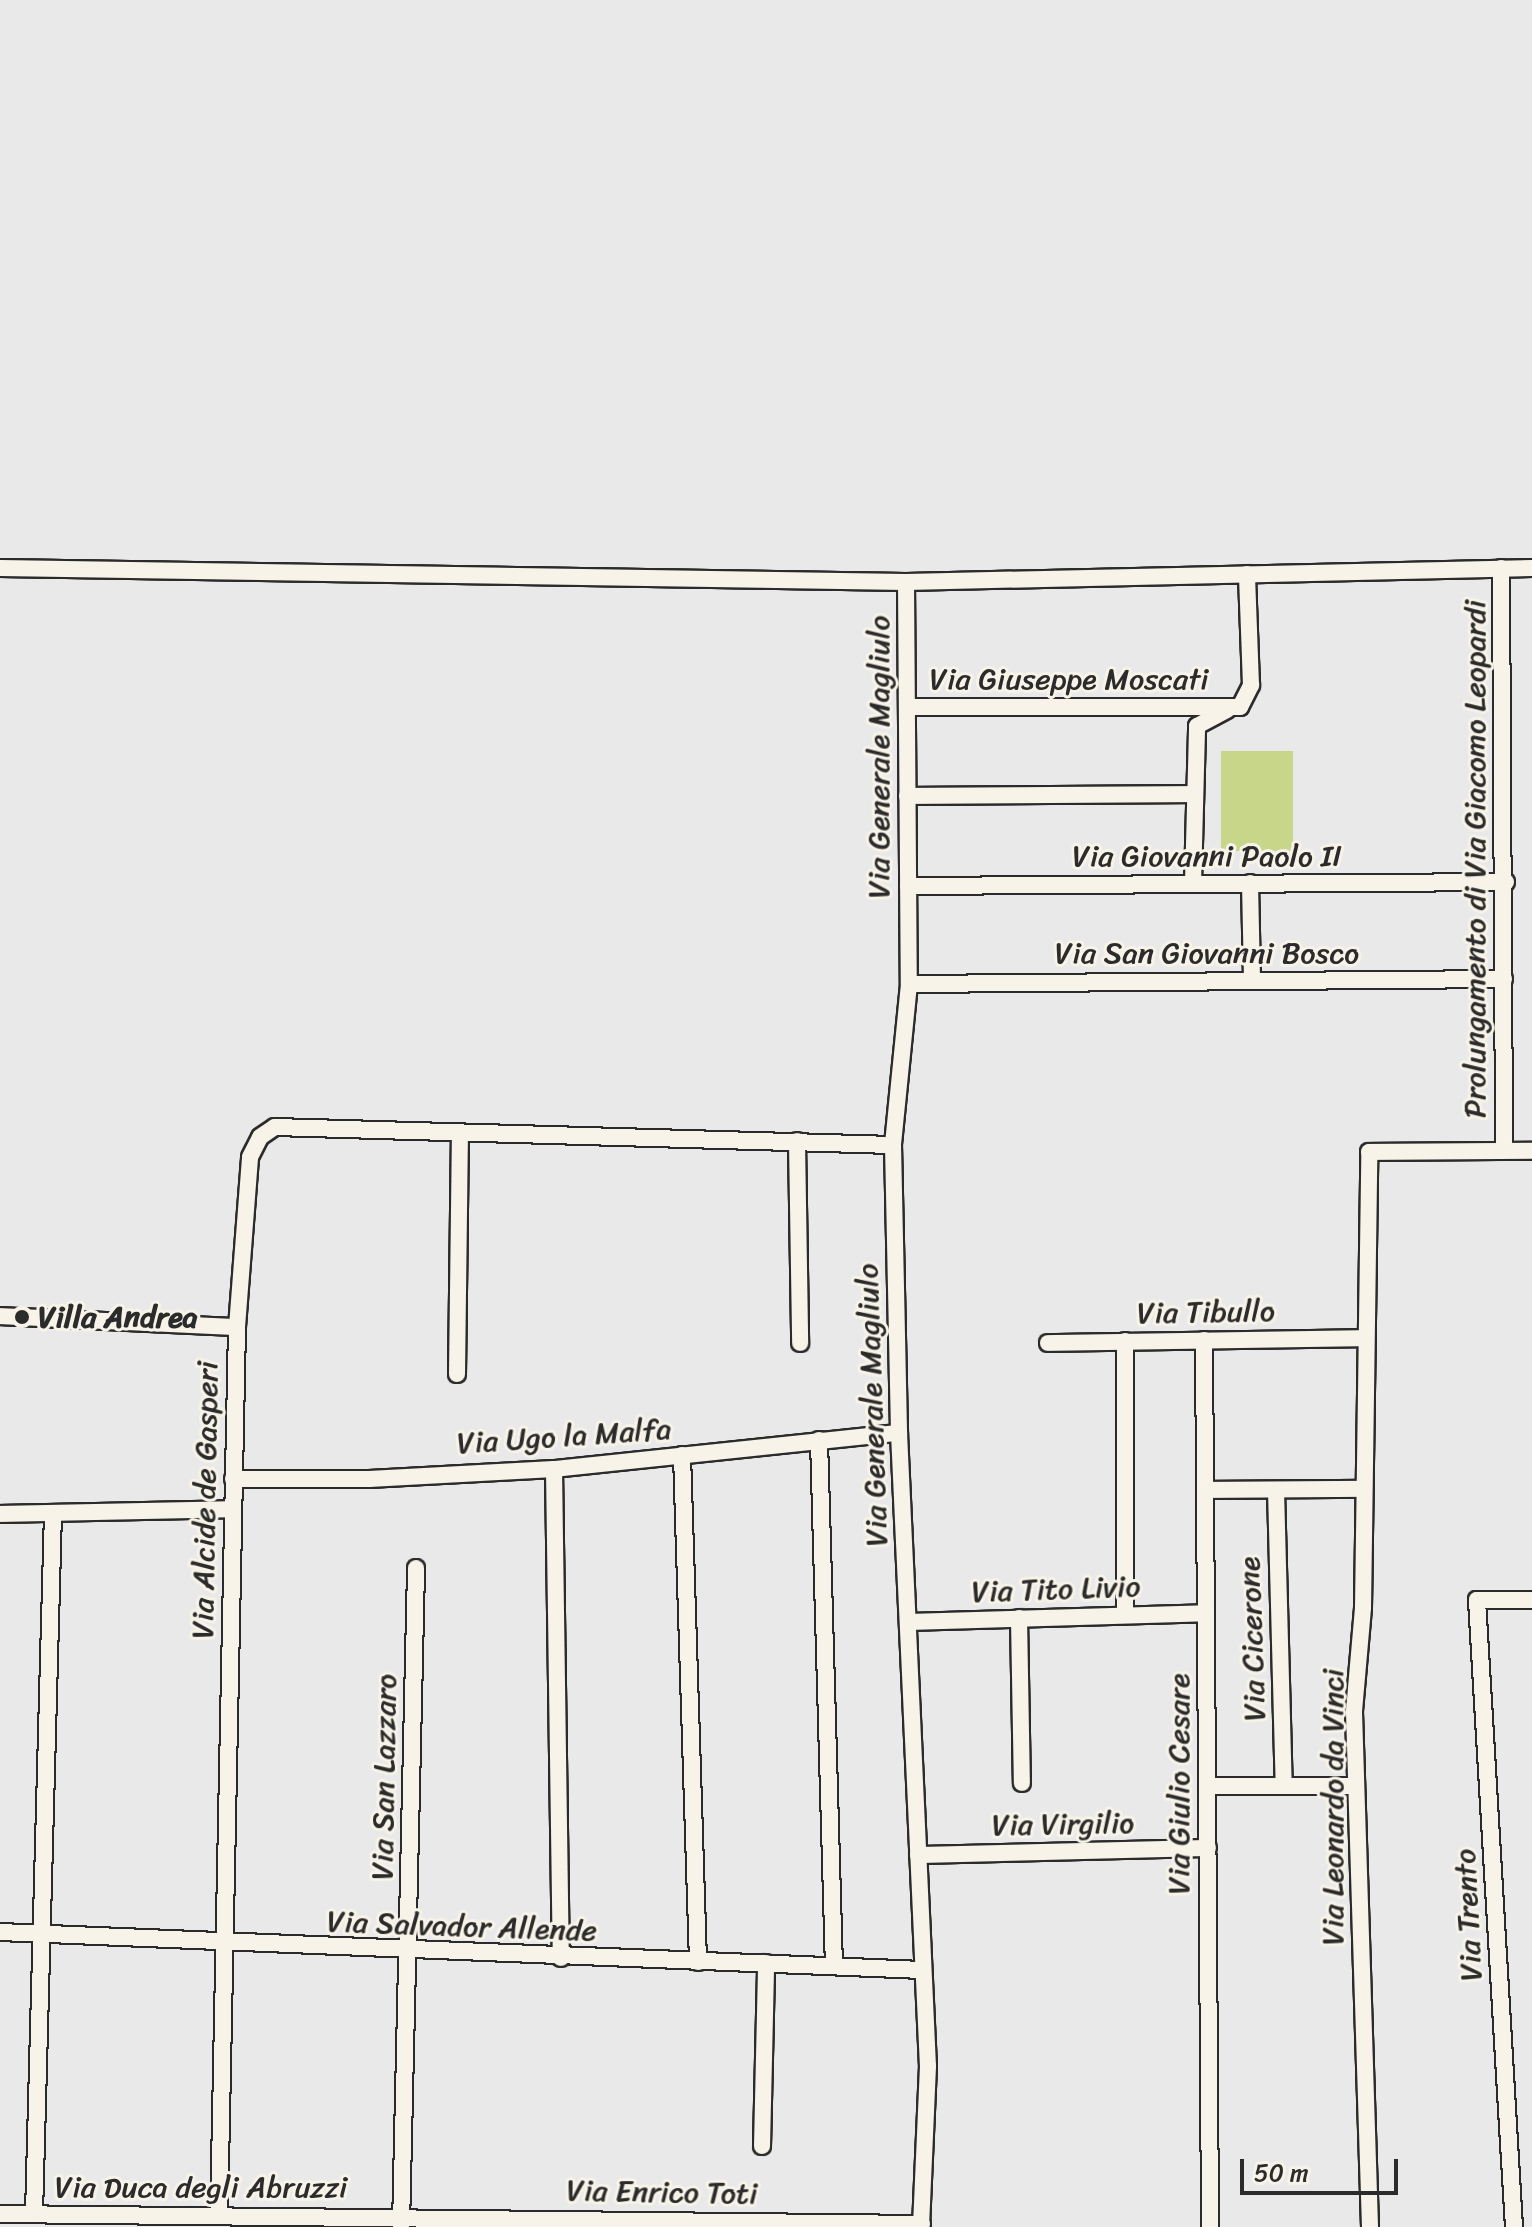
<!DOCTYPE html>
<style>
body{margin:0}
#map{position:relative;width:1532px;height:2227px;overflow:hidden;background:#eae9ea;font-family:Sriracha,sans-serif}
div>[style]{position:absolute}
.green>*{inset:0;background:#c8d68a;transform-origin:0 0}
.roads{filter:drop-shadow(2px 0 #2b2b2b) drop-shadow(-2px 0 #2b2b2b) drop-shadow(0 2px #2b2b2b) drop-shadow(0 -2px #2b2b2b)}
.minor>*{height:16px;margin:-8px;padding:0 8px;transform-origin:8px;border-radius:8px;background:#f7f3e8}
.dots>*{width:22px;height:22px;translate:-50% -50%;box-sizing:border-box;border:4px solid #f7f3e8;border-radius:50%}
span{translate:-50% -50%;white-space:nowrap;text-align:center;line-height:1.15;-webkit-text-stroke:6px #f7f3e8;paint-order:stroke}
.street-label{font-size:30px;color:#2b2b2b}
.poi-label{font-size:30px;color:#2b2b2b;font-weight:700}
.left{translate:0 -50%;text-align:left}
.scale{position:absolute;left:1240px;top:2159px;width:158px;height:36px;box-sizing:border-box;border:4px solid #2b2b2b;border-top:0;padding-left:10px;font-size:24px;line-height:28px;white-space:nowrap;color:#2b2b2b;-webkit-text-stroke:6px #f7f3e8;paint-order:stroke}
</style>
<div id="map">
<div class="green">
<i style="left:1221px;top:751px;width:72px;height:100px"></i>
</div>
<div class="roads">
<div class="minor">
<i style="left:0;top:568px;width:906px;rotate:0.89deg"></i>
<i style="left:906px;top:582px;width:626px;rotate:-1.28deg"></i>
<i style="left:1501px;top:568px;width:582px;rotate:89.7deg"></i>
<i style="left:906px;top:582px;width:402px;rotate:89.6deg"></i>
<i style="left:909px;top:984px;width:162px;rotate:95.7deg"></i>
<i style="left:893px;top:1145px;width:288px;rotate:88.8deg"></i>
<i style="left:899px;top:1433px;width:634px;rotate:87.38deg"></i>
<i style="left:928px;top:2066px;width:161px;rotate:92.5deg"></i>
<i style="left:907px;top:707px;width:333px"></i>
<i style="left:1240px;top:707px;width:25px;rotate:-63deg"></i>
<i style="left:1251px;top:685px;width:111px;rotate:-92.1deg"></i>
<i style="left:907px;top:796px;width:288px;rotate:-0.4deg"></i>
<i style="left:1193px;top:883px;width:157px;rotate:-88.5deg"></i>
<i style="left:1197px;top:726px;width:34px;rotate:-28deg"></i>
<i style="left:1250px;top:883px;width:98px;rotate:88.8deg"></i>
<i style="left:908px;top:886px;width:598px;rotate:-0.38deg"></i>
<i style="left:909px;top:984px;width:595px;rotate:-0.48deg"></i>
<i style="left:797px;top:1141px;width:202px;rotate:89.1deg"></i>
<i style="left:0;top:1316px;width:237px;rotate:2.7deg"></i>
<i style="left:1204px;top:1340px;width:887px;rotate:89.61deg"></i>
<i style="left:1125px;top:1341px;width:274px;rotate:90deg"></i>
<i style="left:1048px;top:1343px;width:318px;rotate:-0.9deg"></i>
<i style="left:457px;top:1374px;width:242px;rotate:-89.3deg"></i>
<i style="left:819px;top:1440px;width:526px;rotate:88.37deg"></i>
<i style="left:682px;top:1455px;width:507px;rotate:88.19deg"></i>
<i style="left:554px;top:1469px;width:489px;rotate:89.2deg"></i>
<i style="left:233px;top:1479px;width:136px"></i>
<i style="left:369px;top:1479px;width:185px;rotate:-3.1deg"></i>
<i style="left:554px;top:1469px;width:347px;rotate:-6deg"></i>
<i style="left:1205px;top:1490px;width:159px;rotate:-0.4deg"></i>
<i style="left:1276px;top:1490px;width:296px;rotate:88.5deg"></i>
<i style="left:0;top:1514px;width:233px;rotate:-1.2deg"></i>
<i style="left:1019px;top:1618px;width:165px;rotate:89deg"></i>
<i style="left:908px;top:1622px;width:298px;rotate:-1.7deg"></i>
<i style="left:1208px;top:1786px;width:148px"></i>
<i style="left:918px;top:1855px;width:290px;rotate:-1.4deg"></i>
<i style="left:0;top:1932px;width:923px;rotate:2.36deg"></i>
<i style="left:762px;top:2146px;width:183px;rotate:-88.7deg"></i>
<i style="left:0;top:2214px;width:922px;rotate:0.62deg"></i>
<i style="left:34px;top:2214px;width:701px;rotate:-88.45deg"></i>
<i style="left:219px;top:2216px;width:889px;rotate:-88.84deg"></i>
<i style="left:237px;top:1327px;width:170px;rotate:-85.6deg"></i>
<i style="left:250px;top:1157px;width:22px;rotate:-63deg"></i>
<i style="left:260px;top:1137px;width:18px;rotate:-34deg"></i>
<i style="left:275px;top:1127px;width:618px;rotate:1.67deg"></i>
<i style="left:401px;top:2226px;width:658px;rotate:-88.69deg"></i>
<i style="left:1370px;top:2227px;width:516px;rotate:-91.78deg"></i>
<i style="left:1354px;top:1711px;width:103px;rotate:-85deg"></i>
<i style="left:1363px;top:1608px;width:456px;rotate:-89.2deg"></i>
<i style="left:1369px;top:1152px;width:163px;rotate:-0.4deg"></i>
<i style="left:1514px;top:2227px;width:628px;rotate:-93.38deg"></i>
<i style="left:1477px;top:1600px;width:55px"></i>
</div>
</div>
<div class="dots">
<i style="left:22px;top:1317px;background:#2b2b2b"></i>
</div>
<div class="street-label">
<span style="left:1069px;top:679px">Via Giuseppe Moscati</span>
<span style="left:879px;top:757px;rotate:-90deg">Via Generale Magliulo</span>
<span style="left:1207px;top:856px">Via Giovanni Paolo II</span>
<span style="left:1475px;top:859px;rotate:-90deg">Prolungamento di Via Giacomo Leopardi</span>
<span style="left:1207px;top:953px">Via San Giovanni Bosco</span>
<span style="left:1206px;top:1312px;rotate:-1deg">Via Tibullo</span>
<span style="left:872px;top:1405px;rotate:-92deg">Via Generale Magliulo</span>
<span style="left:564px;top:1436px;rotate:-4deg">Via Ugo la Malfa</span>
<span style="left:205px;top:1500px;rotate:-89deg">Via Alcide de Gasperi</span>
<span style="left:1056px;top:1589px;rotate:-2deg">Via Tito Livio</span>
<span style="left:1252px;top:1639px;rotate:-92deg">Via Cicerone</span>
<span style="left:384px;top:1777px;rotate:-89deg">Via San Lazzaro</span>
<span style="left:1179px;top:1784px;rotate:-90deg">Via Giulio Cesare</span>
<span style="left:1333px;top:1807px;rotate:-90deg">Via Leonardo da Vinci</span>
<span style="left:1063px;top:1824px;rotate:-1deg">Via Virgilio</span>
<span style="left:1468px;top:1915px;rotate:-93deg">Via Trento</span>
<span style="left:462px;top:1926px;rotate:2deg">Via Salvador Allende</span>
<span style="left:201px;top:2187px">Via Duca degli Abruzzi</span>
<span style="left:662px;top:2192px;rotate:1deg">Via Enrico Toti</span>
</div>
<div class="poi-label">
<span class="left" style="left:38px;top:1317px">Villa Andrea</span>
</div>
<div class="scale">50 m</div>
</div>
